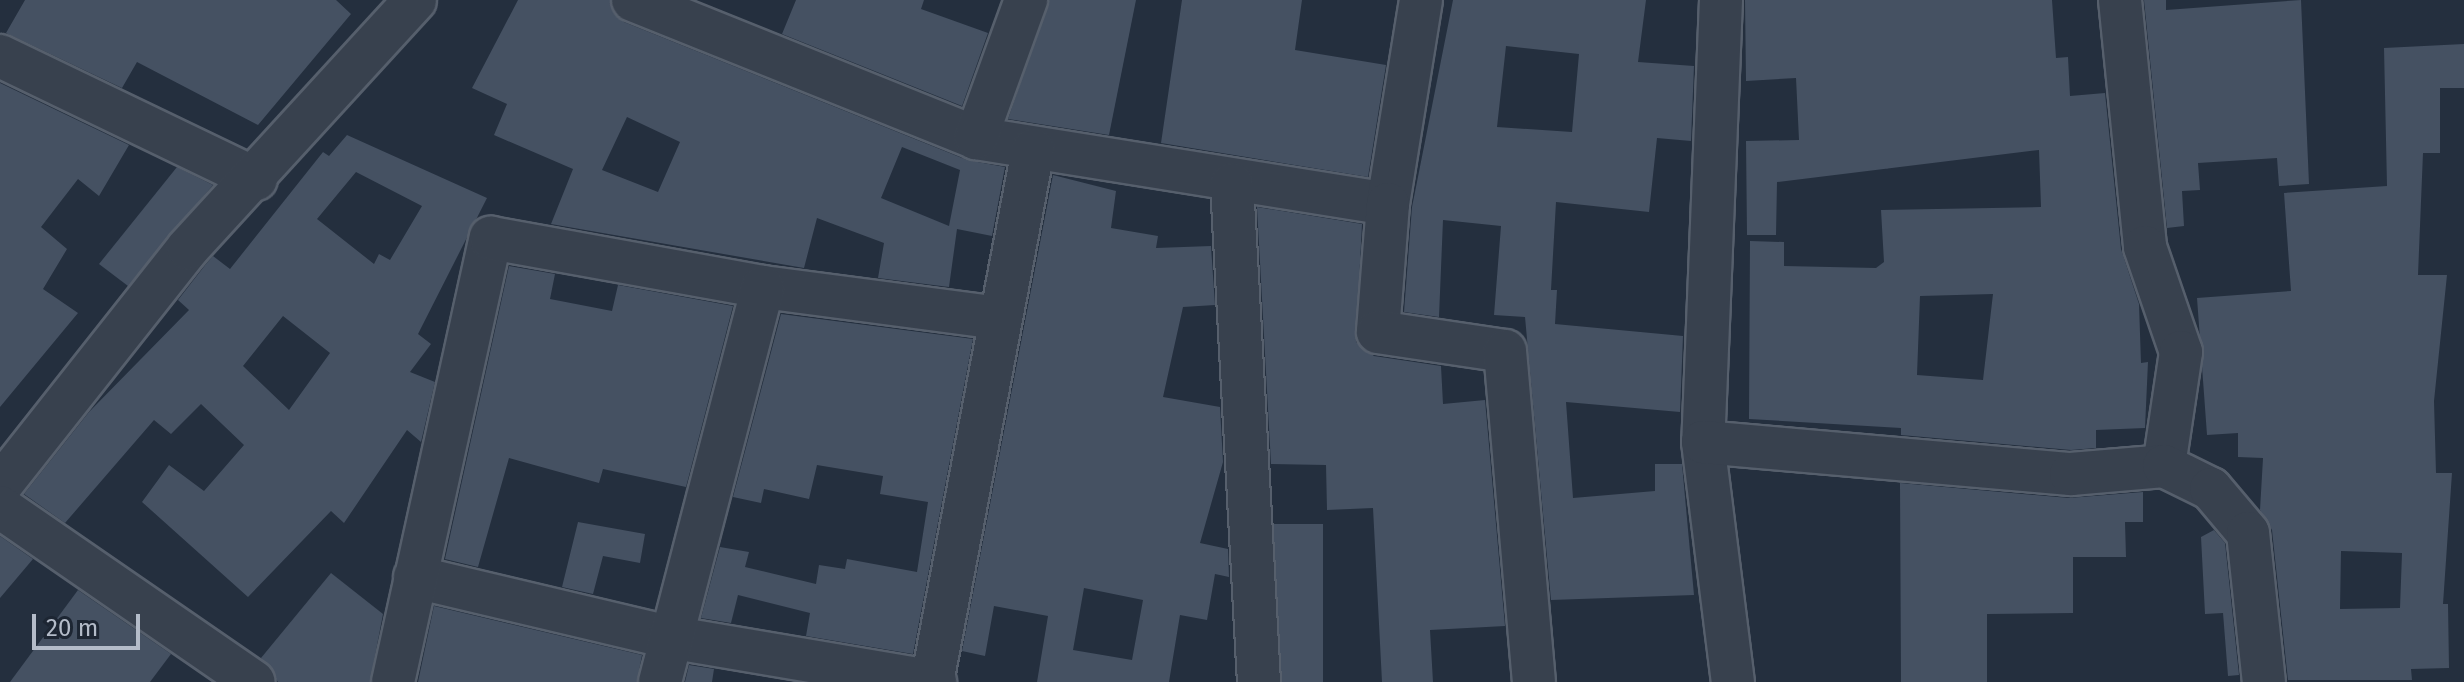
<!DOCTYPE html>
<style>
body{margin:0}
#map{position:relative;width:2464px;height:682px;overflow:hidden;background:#242f3e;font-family:"Fira Sans",sans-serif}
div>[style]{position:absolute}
.building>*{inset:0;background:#455162;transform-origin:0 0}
.roads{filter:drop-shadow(2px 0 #565f6c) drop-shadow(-2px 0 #565f6c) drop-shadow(0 2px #565f6c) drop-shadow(0 -2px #565f6c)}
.minor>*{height:42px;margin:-21px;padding:0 21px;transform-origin:21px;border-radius:21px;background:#38414e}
span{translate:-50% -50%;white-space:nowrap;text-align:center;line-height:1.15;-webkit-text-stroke:6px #1d2633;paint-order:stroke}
.scale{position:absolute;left:32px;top:614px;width:108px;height:36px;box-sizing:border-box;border:4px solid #b4bcc9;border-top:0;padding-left:10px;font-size:24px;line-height:28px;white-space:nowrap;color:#b4bcc9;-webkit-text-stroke:6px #1d2633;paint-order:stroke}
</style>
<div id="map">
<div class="building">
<i style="clip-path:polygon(25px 0,336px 0,351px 14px,258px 125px,137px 62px,122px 88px,6px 33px)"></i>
<i style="clip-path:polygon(evenodd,518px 0,610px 0,624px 22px,967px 160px,1005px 167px,992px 236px,957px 229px,949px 287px,878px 278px,884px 243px,817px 218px,804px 268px,551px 224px,573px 169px,494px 135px,507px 104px,472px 88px,518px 0,627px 117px,680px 142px,658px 192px,602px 170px,627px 117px,518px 0,902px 147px,960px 170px,949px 226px,881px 198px,902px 147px)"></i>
<i style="clip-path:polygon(796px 0,924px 0,921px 9px,988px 33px,962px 106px,782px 34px)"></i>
<i style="clip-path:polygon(1049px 0,1136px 0,1109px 135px,1008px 119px)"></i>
<i style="clip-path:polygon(1182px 0,1302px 0,1295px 50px,1386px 65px,1368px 177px,1161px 143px)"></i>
<i style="clip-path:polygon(evenodd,1453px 0,1646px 0,1638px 62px,1694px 66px,1691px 141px,1657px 138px,1649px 212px,1556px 202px,1551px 290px,1557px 290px,1555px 324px,1683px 336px,1680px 412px,1566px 402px,1573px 498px,1655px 491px,1655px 464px,1682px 464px,1694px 595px,1551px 600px,1525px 317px,1494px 315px,1501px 226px,1443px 220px,1439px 317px,1404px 312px,1412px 207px,1453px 0,1506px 46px,1579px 54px,1572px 132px,1497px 127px,1506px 46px)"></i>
<i style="clip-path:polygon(evenodd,1745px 0,2052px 0,2056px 58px,2068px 57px,2070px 96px,2105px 93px,2121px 249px,2139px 304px,2141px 363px,2148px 362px,2145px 428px,2096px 430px,2096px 448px,2071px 450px,1901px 435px,1901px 428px,1749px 419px,1750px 241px,1784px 242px,1784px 266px,1876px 268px,1884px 262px,1881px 210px,2041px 207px,2039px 150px,1777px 182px,1776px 235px,1747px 235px,1746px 141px,1799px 140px,1796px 78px,1746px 81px,1745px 0,1993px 294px,1983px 380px,1917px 375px,1920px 296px,1993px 294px)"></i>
<i style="clip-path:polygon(2144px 0,2166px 0,2166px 10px,2301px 0,2309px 184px,2279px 186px,2277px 158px,2198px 163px,2200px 190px,2182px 191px,2184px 226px,2167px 228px)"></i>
<i style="clip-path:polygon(evenodd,2464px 44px,2464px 88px,2440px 88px,2440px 153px,2423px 153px,2418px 275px,2447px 275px,2434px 401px,2436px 473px,2452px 473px,2443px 604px,2448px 604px,2449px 668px,2411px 669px,2412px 680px,2288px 680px,2272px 530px,2260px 510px,2263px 458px,2238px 457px,2238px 433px,2207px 435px,2197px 298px,2291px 291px,2284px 193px,2387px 186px,2384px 48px,2464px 44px,2341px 551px,2402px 553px,2400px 608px,2340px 609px,2341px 551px)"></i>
<i style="clip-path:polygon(0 83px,129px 145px,99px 196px,78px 179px,41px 227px,67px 249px,43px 289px,78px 313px,0 407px)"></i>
<i style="clip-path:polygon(evenodd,347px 135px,487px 198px,418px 334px,431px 344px,410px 372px,435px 382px,421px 442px,407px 430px,344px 523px,331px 511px,248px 597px,142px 502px,169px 465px,204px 491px,244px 445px,201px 404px,171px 434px,154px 420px,65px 523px,24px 494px,89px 412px,189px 310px,178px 300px,206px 264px,213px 256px,230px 269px,323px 152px,329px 156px,347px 135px,356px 172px,422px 206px,390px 260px,379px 254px,374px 264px,317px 219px,356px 172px,347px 135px,283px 316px,330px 353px,289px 410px,243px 366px,283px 316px)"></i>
<i style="clip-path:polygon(177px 167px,213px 185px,128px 286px,99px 264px)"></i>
<i style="clip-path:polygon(evenodd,1053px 175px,1116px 191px,1111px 228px,1158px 236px,1156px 248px,1211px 246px,1215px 305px,1183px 307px,1163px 397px,1220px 407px,1223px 462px,1200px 543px,1228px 549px,1229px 577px,1215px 574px,1207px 620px,1180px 615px,1169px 682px,1037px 682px,1048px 616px,994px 606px,985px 656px,962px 651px,1053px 175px,1084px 588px,1143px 600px,1132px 660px,1073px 650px,1084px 588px)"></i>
<i style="clip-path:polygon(1257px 207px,1362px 224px,1356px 342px,1374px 356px,1441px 366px,1443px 404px,1485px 400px,1505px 626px,1430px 630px,1433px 682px,1382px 682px,1373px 508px,1327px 510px,1326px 465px,1271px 464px)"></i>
<i style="clip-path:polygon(509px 266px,555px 274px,550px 299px,612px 311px,618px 285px,733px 306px,686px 487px,603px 469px,599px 483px,509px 458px,478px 567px,445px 559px)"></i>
<i style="clip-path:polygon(781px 314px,973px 339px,913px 654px,806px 636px,810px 613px,738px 595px,731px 623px,701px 618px,720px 547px,749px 552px,745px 567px,816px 584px,819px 565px,845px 569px,847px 559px,917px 572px,928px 502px,880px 494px,883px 476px,817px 465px,809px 499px,764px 489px,761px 503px,733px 497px)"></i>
<i style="clip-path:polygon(1900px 483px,2069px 498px,2143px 492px,2143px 522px,2125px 522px,2126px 557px,2073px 557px,2073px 613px,1987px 614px,1987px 682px,1901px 682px)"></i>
<i style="clip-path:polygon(578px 522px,645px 534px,640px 563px,603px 556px,593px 594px,562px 587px)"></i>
<i style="left:1274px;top:524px;width:49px;height:158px"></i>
<i style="clip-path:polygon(2214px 530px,2225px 543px,2239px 675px,2228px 676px,2223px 613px,2205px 614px,2201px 537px)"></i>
<i style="clip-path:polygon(0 536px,33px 559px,0 598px)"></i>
<i style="clip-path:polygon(331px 573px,383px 614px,370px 682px,278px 682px,261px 658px)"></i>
<i style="clip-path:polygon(78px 590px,171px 654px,150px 682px,10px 682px)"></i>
<i style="clip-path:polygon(434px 606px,642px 655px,637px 682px,418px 682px)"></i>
<i style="clip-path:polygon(689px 665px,714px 669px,712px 682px,685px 682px)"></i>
</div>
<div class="roads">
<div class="minor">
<i style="left:633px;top:0;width:370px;rotate:21.9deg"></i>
<i style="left:976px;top:138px;width:417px;rotate:9.1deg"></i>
<i style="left:1421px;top:0;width:207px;rotate:99.2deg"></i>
<i style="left:1388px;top:204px;width:128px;rotate:94.5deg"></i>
<i style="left:1378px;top:332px;width:128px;rotate:8.5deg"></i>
<i style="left:1505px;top:351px;width:332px;rotate:85deg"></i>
<i style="left:1721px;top:0;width:442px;rotate:92.3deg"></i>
<i style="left:1703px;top:442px;width:242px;rotate:82.9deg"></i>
<i style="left:2120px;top:0;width:248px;rotate:84.2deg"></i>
<i style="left:2145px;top:247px;width:111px;rotate:71.1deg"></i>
<i style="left:2181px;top:352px;width:115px;rotate:98.5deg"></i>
<i style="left:0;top:56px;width:284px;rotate:25.7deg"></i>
<i style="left:976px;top:138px;width:147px;rotate:-70.1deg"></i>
<i style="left:1232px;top:184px;width:499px;rotate:86.9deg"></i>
<i style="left:1703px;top:442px;width:369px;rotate:5deg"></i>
<i style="left:2071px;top:474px;width:93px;rotate:-4.9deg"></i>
<i style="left:2164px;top:466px;width:52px;rotate:26.1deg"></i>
<i style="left:2211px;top:489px;width:57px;rotate:49.9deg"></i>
<i style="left:2248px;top:533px;width:150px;rotate:83.9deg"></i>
<i style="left:0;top:486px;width:303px;rotate:-51.7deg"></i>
<i style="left:188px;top:248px;width:336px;rotate:-47.5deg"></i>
<i style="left:0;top:507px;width:308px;rotate:34.6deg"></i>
<i style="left:415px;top:577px;width:261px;rotate:13.3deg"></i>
<i style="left:669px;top:637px;width:270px;rotate:9.6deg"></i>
<i style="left:393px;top:682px;width:455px;rotate:-77.6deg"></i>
<i style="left:491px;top:238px;width:276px;rotate:10.2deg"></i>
<i style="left:763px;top:287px;width:237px;rotate:7.5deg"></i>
<i style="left:660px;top:682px;width:408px;rotate:-75.4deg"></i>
<i style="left:932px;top:682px;width:542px;rotate:-79.25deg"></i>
</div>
</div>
<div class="scale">20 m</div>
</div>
